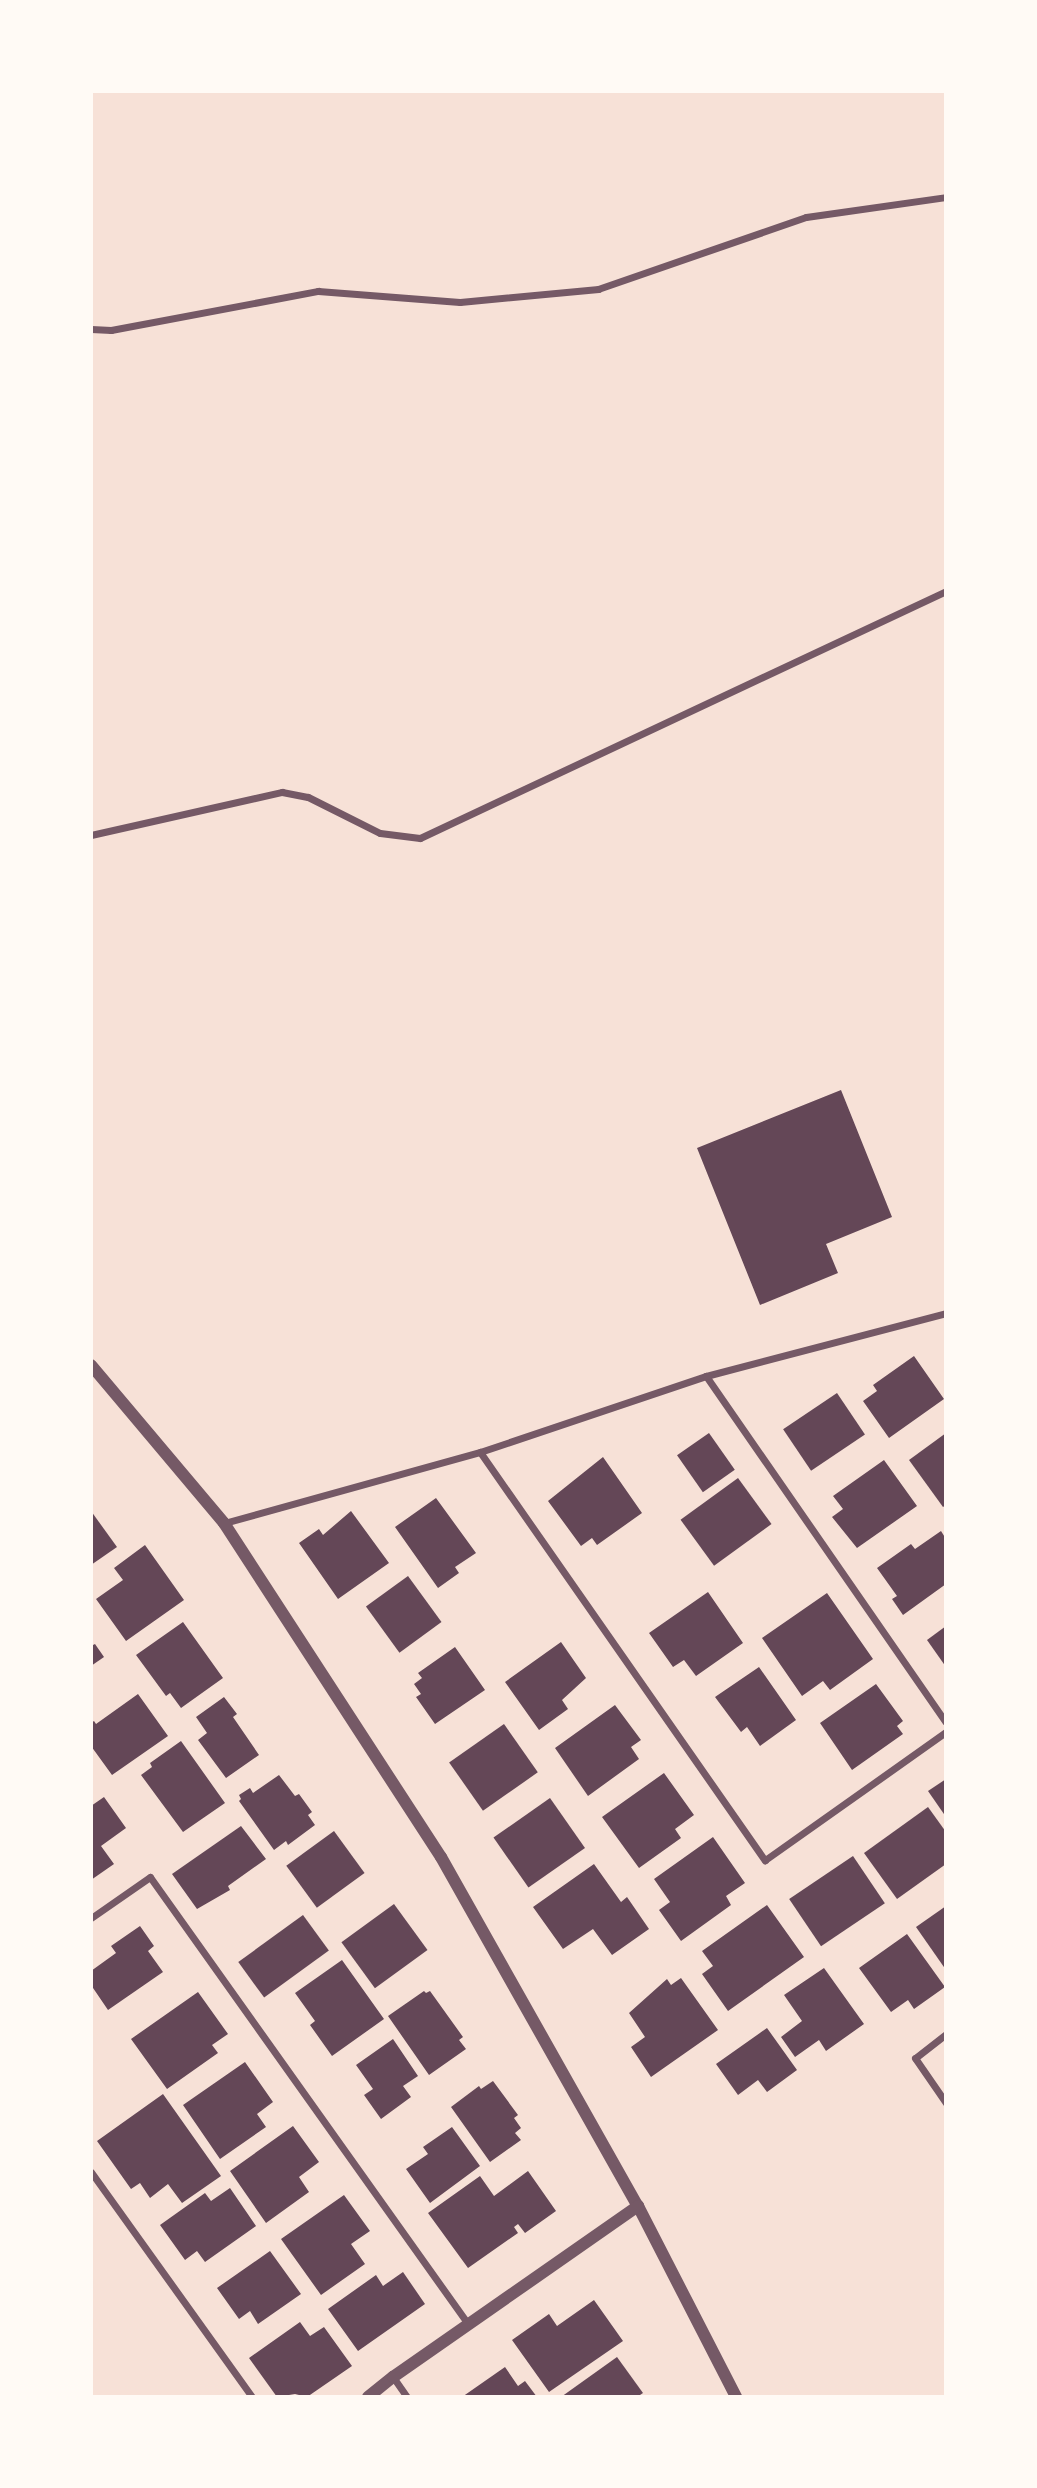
<!DOCTYPE html>
<style>
body{margin:0}
#map{position:relative;width:1037px;height:2488px;overflow:hidden;background:#f7e1d7;font-family:"Titillium Web",sans-serif}
div>[style]{position:absolute}
.building>*{inset:0;background:#644757;transform-origin:0 0}
.minor>*{height:7px;margin:-3.5px;padding:0 3.5px;transform-origin:3.5px;border-radius:3.5px;background:#755966}
.tertiary>*{height:12px;margin:-6px;padding:0 6px;transform-origin:6px;border-radius:6px;background:#755966}
span{translate:-50% -50%;white-space:nowrap;text-align:center;line-height:1.15;-webkit-text-stroke:6px #fffaf5;paint-order:stroke}
.frame{position:absolute;inset:0;border:93px solid #fffaf5;pointer-events:none}
</style>
<div id="map">
<div class="building">
<i style="clip-path:polygon(841px 1090px,892px 1217px,826px 1244px,838px 1273px,760px 1305px,697px 1148px)"></i>
<i style="clip-path:polygon(914px 1356px,944px 1399px,889px 1438px,863px 1401px,877px 1391px,873px 1385px)"></i>
<i style="left:837px;top:1393px;width:50px;height:65px;rotate:56deg"></i>
<i style="left:709px;top:1433px;width:45px;height:39px;rotate:55deg"></i>
<i style="clip-path:polygon(946px 1433px,946px 1505px,943px 1507px,909px 1460px)"></i>
<i style="clip-path:polygon(603px 1457px,642px 1513px,597px 1545px,592px 1538px,581px 1546px,548px 1501px)"></i>
<i style="clip-path:polygon(884px 1460px,917px 1506px,857px 1548px,832px 1517px,843px 1509px,833px 1496px)"></i>
<i style="left:738px;top:1478px;width:57px;height:71px;rotate:54deg"></i>
<i style="clip-path:polygon(436px 1498px,476px 1553px,455px 1567px,459px 1573px,438px 1588px,395px 1527px)"></i>
<i style="clip-path:polygon(91px 1511px,117px 1547px,91px 1565px)"></i>
<i style="clip-path:polygon(351px 1511px,389px 1563px,338px 1599px,299px 1543px,319px 1529px,323px 1535px)"></i>
<i style="clip-path:polygon(941px 1531px,946px 1539px,946px 1584px,903px 1615px,892px 1599px,897px 1596px,877px 1568px,911px 1544px,915px 1549px)"></i>
<i style="clip-path:polygon(145px 1545px,184px 1600px,126px 1641px,96px 1599px,123px 1580px,114px 1568px)"></i>
<i style="left:408px;top:1576px;width:57px;height:52px;rotate:54deg"></i>
<i style="clip-path:polygon(708px 1592px,743px 1643px,696px 1676px,684px 1660px,673px 1667px,649px 1633px)"></i>
<i style="clip-path:polygon(827px 1593px,873px 1659px,830px 1690px,823px 1681px,802px 1696px,762px 1638px)"></i>
<i style="clip-path:polygon(183px 1622px,223px 1678px,181px 1708px,170px 1693px,166px 1696px,136px 1655px)"></i>
<i style="clip-path:polygon(946px 1626px,946px 1667px,927px 1640px)"></i>
<i style="clip-path:polygon(561px 1642px,586px 1678px,562px 1700px,568px 1709px,539px 1730px,505px 1682px)"></i>
<i style="clip-path:polygon(95px 1644px,104px 1657px,91px 1666px,91px 1646px)"></i>
<i style="clip-path:polygon(455px 1647px,485px 1690px,435px 1724px,416px 1697px,421px 1694px,414px 1684px,422px 1678px,418px 1673px)"></i>
<i style="clip-path:polygon(759px 1667px,796px 1720px,760px 1746px,747px 1727px,741px 1732px,715px 1697px)"></i>
<i style="clip-path:polygon(876px 1684px,903px 1721px,897px 1726px,903px 1734px,852px 1770px,820px 1723px)"></i>
<i style="clip-path:polygon(138px 1694px,168px 1736px,112px 1775px,91px 1746px,91px 1723px,94px 1721px,96px 1724px)"></i>
<i style="clip-path:polygon(224px 1697px,237px 1714px,233px 1717px,259px 1755px,226px 1778px,198px 1740px,207px 1733px,196px 1717px)"></i>
<i style="clip-path:polygon(615px 1705px,641px 1740px,631px 1747px,639px 1759px,588px 1796px,555px 1748px)"></i>
<i style="left:504px;top:1724px;width:59px;height:67px;rotate:55deg"></i>
<i style="clip-path:polygon(181px 1741px,225px 1803px,183px 1832px,141px 1775px,152px 1767px,150px 1763px)"></i>
<i style="clip-path:polygon(664px 1773px,694px 1815px,675px 1829px,681px 1838px,639px 1868px,602px 1817px)"></i>
<i style="clip-path:polygon(279px 1775px,295px 1796px,299px 1794px,312px 1812px,308px 1815px,315px 1825px,288px 1845px,286px 1841px,274px 1850px,239px 1801px,241px 1799px,239px 1795px,250px 1788px,253px 1793px)"></i>
<i style="clip-path:polygon(946px 1779px,946px 1817px,928px 1791px)"></i>
<i style="clip-path:polygon(104px 1797px,126px 1828px,101px 1846px,114px 1864px,91px 1880px,91px 1806px)"></i>
<i style="left:550px;top:1798px;width:61px;height:69px;rotate:55deg"></i>
<i style="clip-path:polygon(928px 1807px,946px 1832px,946px 1864px,897px 1899px,864px 1853px)"></i>
<i style="clip-path:polygon(241px 1826px,266px 1859px,228px 1886px,230px 1890px,197px 1909px,172px 1874px)"></i>
<i style="left:334px;top:1831px;width:52px;height:59px;rotate:54deg"></i>
<i style="clip-path:polygon(713px 1837px,745px 1883px,726px 1896px,731px 1905px,681px 1941px,659px 1910px,670px 1902px,654px 1879px)"></i>
<i style="left:853px;top:1856px;width:57px;height:77px;rotate:56deg"></i>
<i style="clip-path:polygon(594px 1864px,621px 1902px,627px 1897px,649px 1929px,612px 1955px,593px 1929px,563px 1949px,533px 1907px)"></i>
<i style="left:394px;top:1904px;width:57px;height:65px;rotate:54deg"></i>
<i style="clip-path:polygon(767px 1905px,804px 1957px,728px 2011px,702px 1974px,713px 1966px,702px 1951px)"></i>
<i style="clip-path:polygon(946px 1906px,946px 1970px,916px 1927px)"></i>
<i style="left:303px;top:1915px;width:44px;height:80px;rotate:54deg"></i>
<i style="clip-path:polygon(140px 1926px,154px 1946px,148px 1951px,163px 1972px,108px 2010px,91px 1985px,91px 1971px,116px 1953px,111px 1946px)"></i>
<i style="clip-path:polygon(907px 1934px,945px 1987px,914px 2009px,908px 2000px,891px 2012px,859px 1968px)"></i>
<i style="clip-path:polygon(342px 1960px,384px 2019px,332px 2056px,310px 2025px,315px 2021px,295px 1993px)"></i>
<i style="clip-path:polygon(824px 1968px,864px 2024px,826px 2051px,819px 2040px,795px 2057px,781px 2037px,802px 2021px,784px 1995px)"></i>
<i style="clip-path:polygon(681px 1978px,718px 2030px,651px 2077px,631px 2047px,645px 2037px,629px 2013px,667px 1979px,671px 1985px)"></i>
<i style="clip-path:polygon(424px 1991px,426px 1993px,430px 1991px,463px 2037px,459px 2040px,466px 2049px,429px 2075px,388px 2016px)"></i>
<i style="clip-path:polygon(198px 1992px,228px 2034px,212px 2045px,218px 2053px,167px 2089px,131px 2039px)"></i>
<i style="clip-path:polygon(767px 2028px,797px 2070px,767px 2092px,758px 2080px,738px 2095px,716px 2064px)"></i>
<i style="clip-path:polygon(393px 2039px,418px 2076px,403px 2086px,411px 2097px,381px 2119px,364px 2095px,373px 2089px,356px 2065px)"></i>
<i style="clip-path:polygon(245px 2062px,273px 2102px,257px 2114px,266px 2127px,220px 2159px,183px 2105px)"></i>
<i style="clip-path:polygon(493px 2081px,518px 2115px,514px 2118px,521px 2128px,515px 2133px,521px 2140px,490px 2162px,451px 2107px,479px 2086px,481px 2089px)"></i>
<i style="clip-path:polygon(163px 2094px,221px 2176px,182px 2203px,168px 2184px,150px 2198px,140px 2183px,131px 2189px,97px 2141px)"></i>
<i style="clip-path:polygon(293px 2126px,319px 2162px,299px 2177px,309px 2192px,266px 2223px,230px 2171px)"></i>
<i style="clip-path:polygon(452px 2127px,480px 2166px,430px 2203px,406px 2169px,428px 2154px,423px 2147px)"></i>
<i style="clip-path:polygon(528px 2171px,556px 2211px,525px 2233px,518px 2224px,514px 2227px,518px 2233px,468px 2268px,428px 2213px,480px 2176px,494px 2196px)"></i>
<i style="clip-path:polygon(230px 2188px,256px 2226px,205px 2262px,197px 2251px,185px 2260px,160px 2225px,205px 2193px,211px 2201px)"></i>
<i style="clip-path:polygon(344px 2195px,370px 2231px,351px 2244px,365px 2264px,321px 2295px,281px 2239px)"></i>
<i style="clip-path:polygon(270px 2251px,301px 2294px,258px 2324px,250px 2311px,239px 2319px,217px 2288px)"></i>
<i style="clip-path:polygon(403px 2272px,425px 2304px,358px 2351px,328px 2309px,376px 2275px,383px 2286px)"></i>
<i style="clip-path:polygon(594px 2300px,623px 2341px,549px 2392px,512px 2340px,549px 2314px,557px 2326px)"></i>
<i style="clip-path:polygon(300px 2322px,310px 2336px,324px 2327px,352px 2366px,307px 2397px,295px 2394px,277px 2397px,249px 2358px)"></i>
<i style="clip-path:polygon(617px 2357px,643px 2393px,637px 2397px,561px 2397px)"></i>
<i style="clip-path:polygon(505px 2367px,518px 2386px,525px 2381px,537px 2397px,462px 2397px)"></i>
</div>
<div class="minor">
<i style="left:91px;top:329px;width:20px;rotate:3deg"></i>
<i style="left:111px;top:330px;width:211px;rotate:-10.7deg"></i>
<i style="left:318px;top:291px;width:142px;rotate:4.4deg"></i>
<i style="left:460px;top:302px;width:139px;rotate:-5.4deg"></i>
<i style="left:598px;top:289px;width:220px;rotate:-19.1deg"></i>
<i style="left:806px;top:217px;width:141px;rotate:-8.1deg"></i>
<i style="left:91px;top:835px;width:196px;rotate:-12.7deg"></i>
<i style="left:282px;top:792px;width:26px;rotate:11deg"></i>
<i style="left:308px;top:797px;width:80px;rotate:26.6deg"></i>
<i style="left:380px;top:833px;width:40px;rotate:7.1deg"></i>
<i style="left:420px;top:838px;width:581px;rotate:-25.15deg"></i>
<i style="left:706px;top:1376px;width:421px;rotate:55.3deg"></i>
<i style="left:480px;top:1452px;width:498px;rotate:55.1deg"></i>
<i style="left:765px;top:1860px;width:222px;rotate:-35.3deg"></i>
<i style="left:224px;top:1523px;width:266px;rotate:-15.5deg"></i>
<i style="left:480px;top:1452px;width:238px;rotate:-18.6deg"></i>
<i style="left:706px;top:1376px;width:248px;rotate:-14.7deg"></i>
<i style="left:91px;top:1918px;width:72px;rotate:-34.8deg"></i>
<i style="left:150px;top:1877px;width:549px;rotate:54.57deg"></i>
<i style="left:946px;top:2034px;width:39px;rotate:142deg"></i>
<i style="left:915px;top:2058px;width:55px;rotate:55.4deg"></i>
<i style="left:91px;top:2172px;width:277px;rotate:54.4deg"></i>
<i style="left:393px;top:2377px;width:24px;rotate:55deg"></i>
</div>
<div class="tertiary">
<i style="left:91px;top:1365px;width:207px;rotate:49.9deg"></i>
<i style="left:224px;top:1523px;width:398px;rotate:57deg"></i>
<i style="left:441px;top:1857px;width:401px;rotate:60.6deg"></i>
<i style="left:638px;top:2206px;width:215px;rotate:62.8deg"></i>
<i style="left:368px;top:2397px;width:32px;rotate:-39deg"></i>
<i style="left:393px;top:2377px;width:299px;rotate:-34.9deg"></i>
</div>
<div class="frame"></div>
</div>
